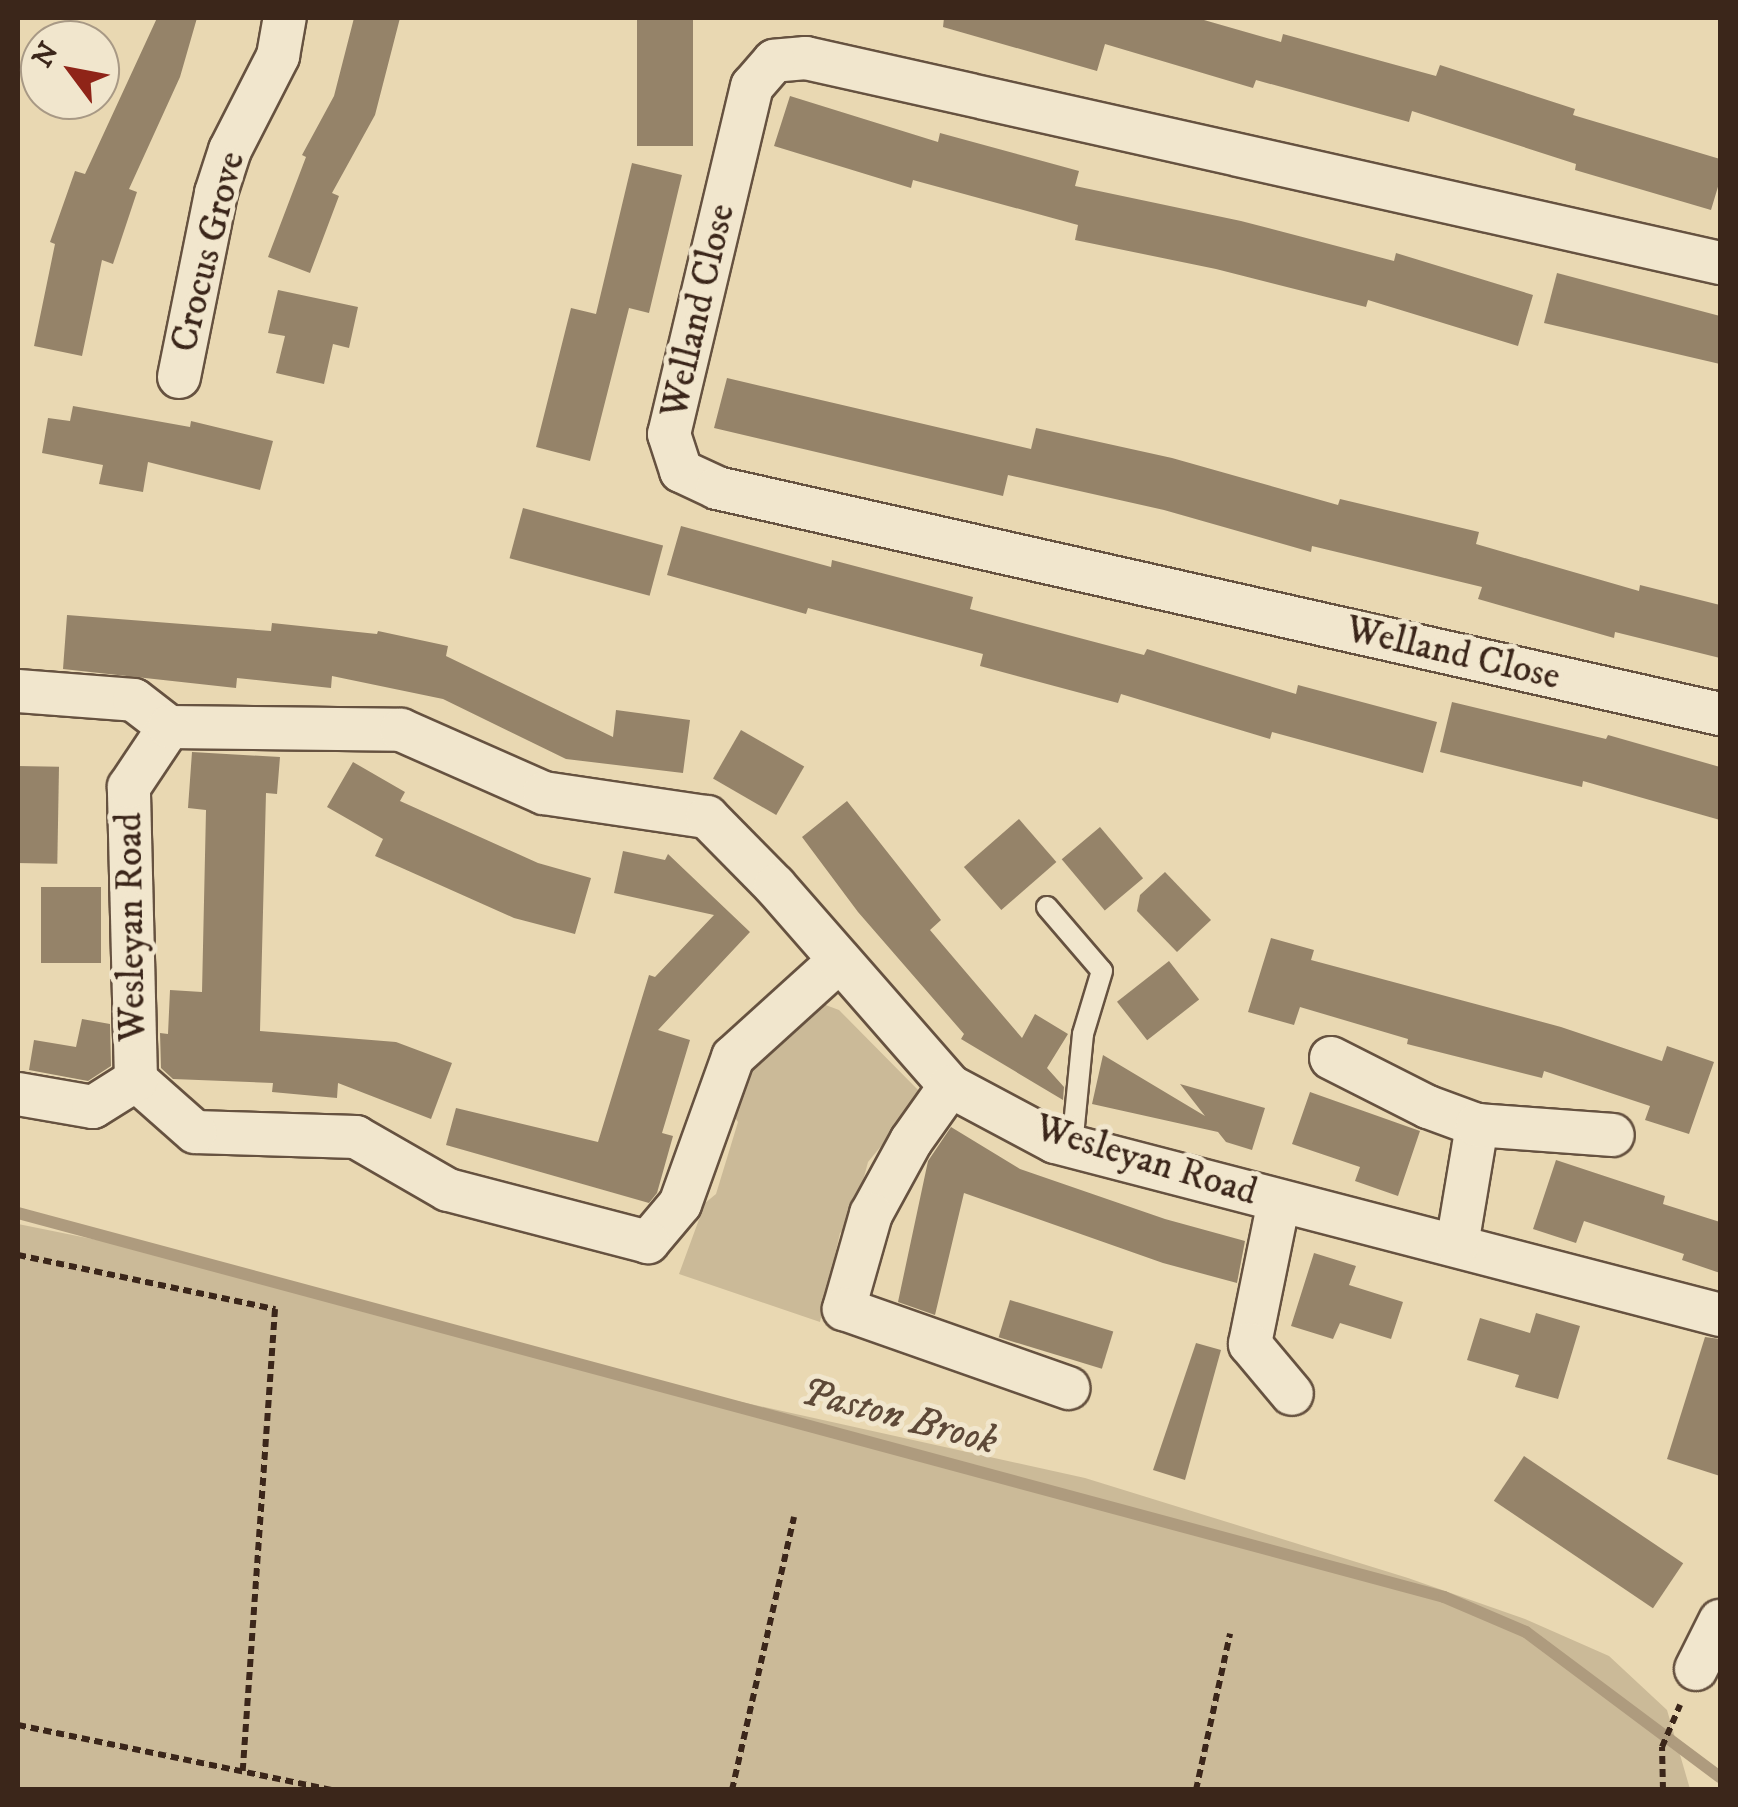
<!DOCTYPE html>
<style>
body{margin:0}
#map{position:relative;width:1738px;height:1807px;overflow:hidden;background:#e9d8b2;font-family:"IM FELL DW Pica",serif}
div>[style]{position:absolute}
.green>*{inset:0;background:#cbba98}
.stream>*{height:12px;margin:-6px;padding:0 6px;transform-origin:6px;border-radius:6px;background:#ae9b7e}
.building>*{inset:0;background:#958369;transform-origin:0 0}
.path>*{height:6px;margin-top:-3px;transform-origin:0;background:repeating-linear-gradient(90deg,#3b261a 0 8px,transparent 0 13px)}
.roads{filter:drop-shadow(2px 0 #665240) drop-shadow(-2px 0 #665240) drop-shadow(0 2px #665240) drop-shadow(0 -2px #665240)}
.lane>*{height:20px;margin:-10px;padding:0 10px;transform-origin:10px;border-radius:10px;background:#f1e6cd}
.street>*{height:42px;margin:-21px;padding:0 21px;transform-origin:21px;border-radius:21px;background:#f1e6cd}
span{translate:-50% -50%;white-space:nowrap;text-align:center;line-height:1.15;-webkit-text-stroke:10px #f1e6cd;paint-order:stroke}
.street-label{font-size:38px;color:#3b261a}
.water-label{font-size:40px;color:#5e4938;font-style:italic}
.frame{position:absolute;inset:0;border:20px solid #3b261a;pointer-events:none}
.north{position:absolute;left:20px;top:20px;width:100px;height:100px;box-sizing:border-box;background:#f1e6cd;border:2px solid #a89985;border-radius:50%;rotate:302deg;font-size:28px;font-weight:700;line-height:40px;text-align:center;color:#3b261a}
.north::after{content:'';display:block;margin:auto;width:35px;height:45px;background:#8f2418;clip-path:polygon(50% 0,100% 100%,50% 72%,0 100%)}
</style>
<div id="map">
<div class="green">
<i style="clip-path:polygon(823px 1004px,839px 1010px,923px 1095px,868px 1162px,852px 1222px,840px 1233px,820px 1322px,679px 1274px,705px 1203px,716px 1194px,738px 1122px,727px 1106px,744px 1061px,785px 1022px)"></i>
<i style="clip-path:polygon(18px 1224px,226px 1266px,723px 1398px,1085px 1478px,1408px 1578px,1525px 1619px,1609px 1656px,1667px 1710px,1690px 1789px,18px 1789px)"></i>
</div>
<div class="stream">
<i style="left:18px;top:1213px;width:1477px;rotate:15.07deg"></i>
<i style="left:1444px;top:1597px;width:89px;rotate:23.1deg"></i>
<i style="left:1526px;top:1632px;width:242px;rotate:36.8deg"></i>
</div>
<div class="building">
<i style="clip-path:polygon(157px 18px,197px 18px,180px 77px,129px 189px,137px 192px,113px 264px,102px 260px,82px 356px,34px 346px,55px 244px,50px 242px,75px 171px,85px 174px)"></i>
<i style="clip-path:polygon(354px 18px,400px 18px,375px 115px,332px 193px,339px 196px,310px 273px,268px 257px,306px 157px,302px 155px,334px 96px)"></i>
<i style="left:637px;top:18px;width:56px;height:128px"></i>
<i style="clip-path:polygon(944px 18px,1197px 18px,1281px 42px,1283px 34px,1436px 76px,1440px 65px,1575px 109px,1573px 115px,1720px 159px,1720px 180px,1711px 210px,1575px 170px,1576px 164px,1412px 111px,1409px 122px,1256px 80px,1253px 88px,1105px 44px,1097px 71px,943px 27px)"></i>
<i style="clip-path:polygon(790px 96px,938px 142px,940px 133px,1079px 171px,1075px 186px,1241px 221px,1394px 261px,1396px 253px,1533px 295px,1518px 346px,1368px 300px,1366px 307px,1216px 269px,1075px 240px,1078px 225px,913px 180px,911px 188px,774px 146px)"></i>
<i style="clip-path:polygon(632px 163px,682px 175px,649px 313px,629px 308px,590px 461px,536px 447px,571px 308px,596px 314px)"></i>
<i style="clip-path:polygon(1557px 273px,1720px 316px,1720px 364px,1544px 323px)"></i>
<i style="clip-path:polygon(278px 290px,358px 307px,349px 348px,333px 344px,324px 384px,276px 373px,285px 336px,268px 333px)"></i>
<i style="clip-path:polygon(727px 378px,1031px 449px,1036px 428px,1172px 458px,1338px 505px,1340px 499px,1479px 532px,1476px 544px,1639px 591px,1640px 585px,1720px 605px,1720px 658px,1615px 632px,1614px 638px,1478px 599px,1482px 587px,1312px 546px,1311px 552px,1164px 510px,1008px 475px,1003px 496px,714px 428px)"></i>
<i style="clip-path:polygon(73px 406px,190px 427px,191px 421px,273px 441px,260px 490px,148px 462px,143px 492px,99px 484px,103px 465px,42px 453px,48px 418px,70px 421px)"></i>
<i style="left:523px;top:508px;width:145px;height:52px;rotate:15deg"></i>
<i style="clip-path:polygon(681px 526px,831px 567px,832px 560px,973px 597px,970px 609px,1144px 655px,1147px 649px,1296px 694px,1298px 685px,1437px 722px,1423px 773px,1272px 732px,1270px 739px,1121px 694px,1118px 703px,980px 666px,983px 654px,808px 608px,806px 614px,667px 575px)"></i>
<i style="clip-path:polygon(67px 615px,271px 631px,272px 623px,377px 634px,378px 631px,448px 646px,446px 656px,613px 737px,616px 710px,690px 720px,683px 773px,566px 759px,443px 699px,332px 676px,331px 688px,237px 678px,236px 688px,63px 669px)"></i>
<i style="clip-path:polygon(1452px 702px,1606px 739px,1608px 735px,1720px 767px,1720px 820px,1583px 781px,1582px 787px,1440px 752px)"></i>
<i style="left:741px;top:730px;width:73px;height:56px;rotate:30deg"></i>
<i style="clip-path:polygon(192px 752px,280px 757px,277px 794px,266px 793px,260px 1031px,396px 1042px,452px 1063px,431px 1119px,338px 1083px,337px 1098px,272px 1092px,273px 1083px,173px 1079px,161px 1068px,160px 1033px,168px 1034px,170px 990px,202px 992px,206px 810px,188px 808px)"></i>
<i style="clip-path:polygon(353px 762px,405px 792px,400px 801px,538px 863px,591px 878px,575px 934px,514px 918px,375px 856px,383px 839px,327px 807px)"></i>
<i style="left:18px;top:766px;width:41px;height:97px;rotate:1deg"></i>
<i style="clip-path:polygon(847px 801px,941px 920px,930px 930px,1022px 1038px,1035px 1014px,1068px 1034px,1047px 1068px,1064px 1087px,1063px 1100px,961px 1039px,964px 1034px,858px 912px,802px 837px)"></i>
<i style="left:1019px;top:819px;width:57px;height:73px;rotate:49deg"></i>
<i style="left:1100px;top:827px;width:67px;height:50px;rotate:50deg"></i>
<i style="clip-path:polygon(623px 851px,665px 860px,668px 854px,750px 932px,658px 1030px,690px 1040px,662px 1133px,673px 1136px,657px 1193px,649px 1203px,446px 1145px,456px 1108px,598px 1142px,649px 975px,655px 977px,714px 915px,614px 893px)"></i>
<i style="clip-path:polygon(1165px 872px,1211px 920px,1177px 952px,1137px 911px,1140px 895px)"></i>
<i style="left:41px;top:887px;width:60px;height:76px"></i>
<i style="clip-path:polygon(1271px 938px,1314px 950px,1311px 960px,1561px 1027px,1662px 1061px,1667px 1046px,1714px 1062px,1689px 1134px,1645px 1120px,1650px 1106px,1544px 1071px,1542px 1078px,1407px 1044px,1408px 1039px,1300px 1007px,1294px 1025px,1248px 1012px)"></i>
<i style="left:1169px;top:961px;width:49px;height:66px;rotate:52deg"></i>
<i style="clip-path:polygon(82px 1019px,110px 1024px,111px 1066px,88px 1081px,29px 1070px,34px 1040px,76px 1047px)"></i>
<i style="clip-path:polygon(1103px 1055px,1205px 1116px,1180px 1084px,1265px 1108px,1252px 1150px,1226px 1142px,1218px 1132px,1092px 1104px)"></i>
<i style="clip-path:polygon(1310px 1092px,1420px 1131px,1398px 1196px,1355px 1181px,1360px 1167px,1292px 1144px)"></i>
<i style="clip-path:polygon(951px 1127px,1020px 1169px,1165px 1219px,1245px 1241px,1237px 1283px,1163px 1263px,964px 1193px,935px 1315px,898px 1302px,928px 1161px)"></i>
<i style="clip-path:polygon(1556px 1160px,1665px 1196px,1663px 1204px,1720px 1222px,1720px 1273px,1682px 1260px,1684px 1254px,1584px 1221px,1576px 1243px,1533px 1229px)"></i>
<i style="clip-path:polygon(1314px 1253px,1356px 1266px,1349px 1285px,1403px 1302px,1391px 1339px,1340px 1323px,1333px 1339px,1291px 1326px)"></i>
<i style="left:1010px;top:1300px;width:108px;height:39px;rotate:17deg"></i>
<i style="clip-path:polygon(1536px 1313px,1580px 1326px,1558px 1399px,1515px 1387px,1519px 1375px,1467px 1360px,1480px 1318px,1530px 1333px)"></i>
<i style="clip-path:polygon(1705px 1337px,1720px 1339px,1720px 1476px,1667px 1459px)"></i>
<i style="clip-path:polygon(1196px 1343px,1221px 1350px,1185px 1480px,1153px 1470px)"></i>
<i style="left:1524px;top:1456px;width:192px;height:54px;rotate:34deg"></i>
</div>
<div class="path">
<i style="left:18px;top:1255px;width:263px;rotate:11.9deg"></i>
<i style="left:275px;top:1309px;width:463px;rotate:94deg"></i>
<i style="left:18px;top:1725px;width:320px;rotate:11.7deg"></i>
<i style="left:732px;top:1790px;width:280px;rotate:-77.2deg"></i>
<i style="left:1196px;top:1790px;width:160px;rotate:-77.7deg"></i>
<i style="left:1663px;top:1790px;width:43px;rotate:-91.3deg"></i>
<i style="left:1662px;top:1747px;width:46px;rotate:-66.8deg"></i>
</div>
<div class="roads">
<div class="lane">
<i style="left:1047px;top:907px;width:84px;rotate:49.3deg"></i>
<i style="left:1102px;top:971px;width:66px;rotate:106.8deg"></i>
<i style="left:1083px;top:1034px;width:113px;rotate:95.6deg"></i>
</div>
<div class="street">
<i style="left:1720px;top:263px;width:937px;rotate:-167.36deg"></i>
<i style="left:806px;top:58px;width:32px;rotate:175deg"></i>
<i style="left:774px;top:61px;width:33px;rotate:131deg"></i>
<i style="left:752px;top:86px;width:358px;rotate:103.4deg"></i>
<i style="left:669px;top:434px;width:39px;rotate:72deg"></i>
<i style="left:681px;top:471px;width:40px;rotate:25deg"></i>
<i style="left:717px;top:488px;width:1028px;rotate:12.7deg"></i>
<i style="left:179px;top:377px;width:188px;rotate:-78.6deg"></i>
<i style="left:216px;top:193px;width:45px;rotate:-72deg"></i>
<i style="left:230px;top:150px;width:106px;rotate:-62.9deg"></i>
<i style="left:278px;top:56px;width:39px;rotate:-80deg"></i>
<i style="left:18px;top:691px;width:116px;rotate:4.4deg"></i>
<i style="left:134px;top:700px;width:44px;rotate:37.6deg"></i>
<i style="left:839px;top:961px;width:143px;rotate:137.8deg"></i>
<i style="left:733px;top:1057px;width:156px;rotate:109.8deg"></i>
<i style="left:680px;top:1204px;width:50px;rotate:130.1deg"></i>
<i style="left:648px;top:1242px;width:207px;rotate:-165.4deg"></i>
<i style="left:448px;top:1190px;width:106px;rotate:-150.1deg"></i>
<i style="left:356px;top:1137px;width:161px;rotate:-178.2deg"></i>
<i style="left:195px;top:1132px;width:79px;rotate:-138.6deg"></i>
<i style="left:136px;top:1080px;width:293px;rotate:-91.4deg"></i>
<i style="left:129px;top:787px;width:72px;rotate:-56.3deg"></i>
<i style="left:169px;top:727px;width:232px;rotate:0.7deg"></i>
<i style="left:401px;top:730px;width:156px;rotate:23.8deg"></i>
<i style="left:544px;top:793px;width:165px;rotate:8.4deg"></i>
<i style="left:707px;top:817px;width:97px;rotate:45.4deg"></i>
<i style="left:775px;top:886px;width:266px;rotate:48.8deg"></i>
<i style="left:950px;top:1086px;width:119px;rotate:28.1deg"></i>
<i style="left:1055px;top:1142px;width:687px;rotate:14.58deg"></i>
<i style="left:1331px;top:1058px;width:109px;rotate:26.8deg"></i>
<i style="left:1428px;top:1107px;width:52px;rotate:20.2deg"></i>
<i style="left:950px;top:1086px;width:67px;rotate:125.3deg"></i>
<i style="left:911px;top:1141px;width:83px;rotate:118.7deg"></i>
<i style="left:871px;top:1214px;width:99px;rotate:105.9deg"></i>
<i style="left:844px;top:1309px;width:238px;rotate:19.4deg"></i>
<i style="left:18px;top:1094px;width:76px;rotate:9.8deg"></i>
<i style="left:93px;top:1107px;width:51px;rotate:-32.1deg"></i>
<i style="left:1279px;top:1201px;width:146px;rotate:101.5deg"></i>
<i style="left:1250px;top:1344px;width:65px;rotate:50deg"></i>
<i style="left:1457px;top:1245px;width:122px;rotate:-80.5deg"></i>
<i style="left:1477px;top:1125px;width:136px;rotate:4.2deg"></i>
<i style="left:1696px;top:1669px;width:54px;rotate:-63.4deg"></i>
</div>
</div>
<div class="street-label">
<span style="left:209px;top:252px;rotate:-76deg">Crocus Grove</span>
<span style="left:699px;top:311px;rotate:-77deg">Welland Close</span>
<span style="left:1453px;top:654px;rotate:13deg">Welland Close</span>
<span style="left:132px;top:927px;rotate:-91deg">Wesleyan Road</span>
<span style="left:1146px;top:1161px;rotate:17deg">Wesleyan Road</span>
</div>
<div class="water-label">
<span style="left:899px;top:1417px;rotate:15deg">Paston Brook</span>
</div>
<div class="frame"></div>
<div class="north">N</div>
</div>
